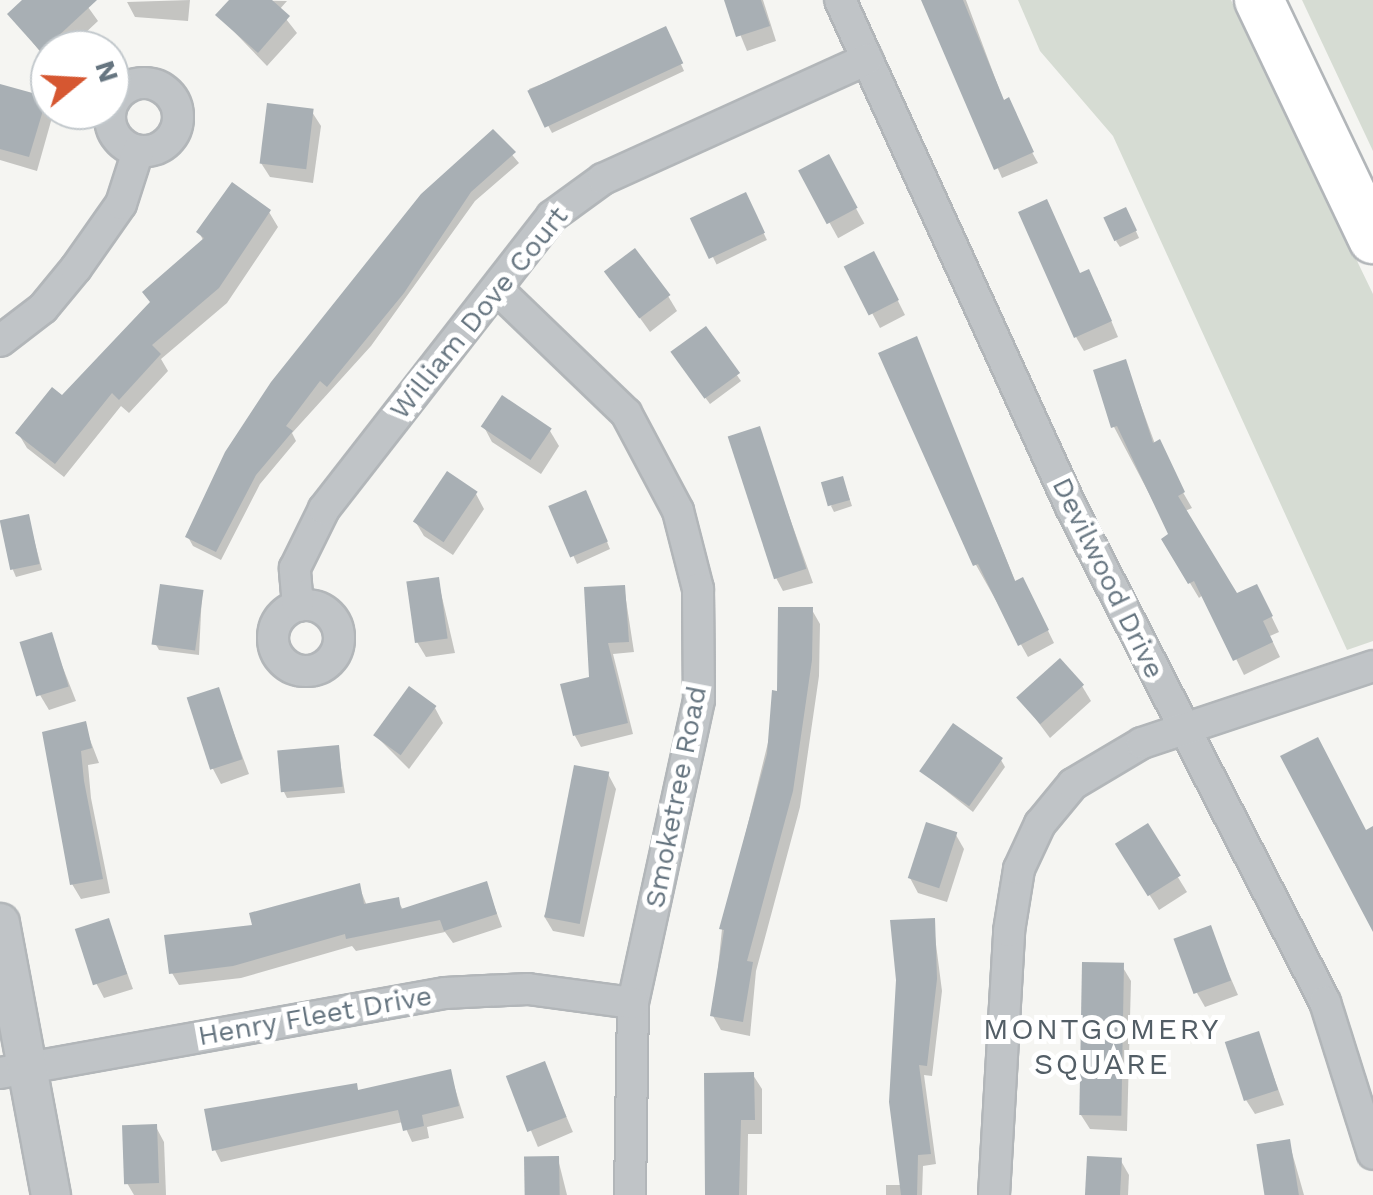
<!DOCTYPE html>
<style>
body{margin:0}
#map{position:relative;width:1373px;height:1195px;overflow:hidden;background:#f5f5f2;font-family:"Work Sans",sans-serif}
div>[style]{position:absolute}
.green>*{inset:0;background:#d6dcd3}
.shadow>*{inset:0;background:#0003;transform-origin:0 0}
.building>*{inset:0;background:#a8afb4;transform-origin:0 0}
.roads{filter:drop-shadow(2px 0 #b2b6b9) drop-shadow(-2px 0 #b2b6b9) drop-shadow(0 2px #b2b6b9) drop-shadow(0 -2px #b2b6b9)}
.minor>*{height:30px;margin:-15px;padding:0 15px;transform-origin:15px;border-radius:15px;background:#c0c4c7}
.minor>.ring{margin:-15px;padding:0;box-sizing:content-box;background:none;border:30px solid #c0c4c7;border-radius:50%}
.tertiary>*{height:38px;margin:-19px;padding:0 19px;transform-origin:19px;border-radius:19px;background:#c0c4c7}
.primary>*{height:48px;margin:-24px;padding:0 24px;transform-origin:24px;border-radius:24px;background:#fff}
span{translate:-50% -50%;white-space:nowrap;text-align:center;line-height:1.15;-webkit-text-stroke:10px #fff;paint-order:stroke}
.street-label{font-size:28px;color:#667580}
.neighbourhood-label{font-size:30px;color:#535e66;letter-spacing:2.5px}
.north{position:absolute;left:30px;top:30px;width:100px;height:100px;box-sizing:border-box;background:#fff;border:2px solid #c2c8cc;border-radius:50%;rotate:72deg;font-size:28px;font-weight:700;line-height:40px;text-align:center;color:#667580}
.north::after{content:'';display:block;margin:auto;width:35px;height:45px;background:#d65731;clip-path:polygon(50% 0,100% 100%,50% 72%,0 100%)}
</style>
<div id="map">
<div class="green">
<i style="clip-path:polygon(1018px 0,1231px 0,1373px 294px,1373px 641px,1347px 650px,1113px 136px,1040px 51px)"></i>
<i style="clip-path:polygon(1302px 0,1373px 0,1373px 151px)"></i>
</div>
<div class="shadow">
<i style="clip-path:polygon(25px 0,83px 0,98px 21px,67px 50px,50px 50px,50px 64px,10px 14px)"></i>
<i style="clip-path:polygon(190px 0,188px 21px,135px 17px,127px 2px)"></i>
<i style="clip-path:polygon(232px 0,287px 1px,279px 10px,297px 33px,267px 66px,218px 15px)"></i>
<i style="clip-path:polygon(726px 0,763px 0,776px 41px,747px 51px)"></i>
<i style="clip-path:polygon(924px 0,966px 0,1004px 102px,1038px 163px,1002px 178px)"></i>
<i style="clip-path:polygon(668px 35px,684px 71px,552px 133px,529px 89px)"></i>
<i style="clip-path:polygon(0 93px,45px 99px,53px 114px,37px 171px,0 160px)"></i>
<i style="clip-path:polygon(312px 112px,321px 126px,313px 183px,270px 177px,261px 163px)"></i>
<i style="clip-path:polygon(493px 132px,519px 163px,475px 201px,371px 346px,292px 433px,296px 441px,260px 484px,221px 560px,193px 546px,188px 537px)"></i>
<i style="left:828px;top:158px;width:75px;height:30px;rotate:61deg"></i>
<i style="left:745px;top:195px;width:50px;height:56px;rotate:64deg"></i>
<i style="clip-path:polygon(269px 212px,278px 227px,227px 303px,161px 359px,168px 371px,129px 413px,121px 406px,64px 477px,27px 448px,18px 433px,62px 398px,151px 304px,204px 242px,199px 232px)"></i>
<i style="clip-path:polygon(1129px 216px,1139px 238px,1120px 247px,1116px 241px)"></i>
<i style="clip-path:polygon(848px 268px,882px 269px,905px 315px,880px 328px)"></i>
<i style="clip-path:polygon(607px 272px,668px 296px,677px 311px,650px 332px)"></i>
<i style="clip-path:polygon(1081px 276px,1097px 287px,1118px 337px,1084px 351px,1076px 337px)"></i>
<i style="clip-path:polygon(705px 330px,741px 381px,710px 404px,677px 359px)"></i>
<i style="clip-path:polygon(916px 339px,1016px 583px,1029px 592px,1054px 643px,1028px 657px,976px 565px,882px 354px)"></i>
<i style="clip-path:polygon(1125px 362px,1155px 444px,1192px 508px,1185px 511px,1236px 596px,1264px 601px,1279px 632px,1270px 636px,1280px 657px,1244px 675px,1204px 594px,1199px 598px,1164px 540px,1171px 535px,1114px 427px)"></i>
<i style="clip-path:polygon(484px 427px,550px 431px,559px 446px,541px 474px,492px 442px)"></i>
<i style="clip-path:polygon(758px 429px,813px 583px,783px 591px,775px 576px)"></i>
<i style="clip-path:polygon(845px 485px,852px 506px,834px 512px,831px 506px)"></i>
<i style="clip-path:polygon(476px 494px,484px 509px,453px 555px,424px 536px,415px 521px)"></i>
<i style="clip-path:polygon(589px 499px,610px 549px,577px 564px,552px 507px)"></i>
<i style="clip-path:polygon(28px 517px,42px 570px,16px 577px,13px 570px)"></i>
<i style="clip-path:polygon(438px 580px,455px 653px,426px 657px,417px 642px)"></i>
<i style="clip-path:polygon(624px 587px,634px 652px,613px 654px,633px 734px,581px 747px,575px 736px)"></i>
<i style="clip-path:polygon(202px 592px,199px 655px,159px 650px,155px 643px)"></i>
<i style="clip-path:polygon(812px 610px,820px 624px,819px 676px,800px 807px,756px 971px,750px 1036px,721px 1030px,713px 1016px,722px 929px,780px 694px)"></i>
<i style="clip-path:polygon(50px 635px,76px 701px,49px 710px,40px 695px)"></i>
<i style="clip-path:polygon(1082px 686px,1091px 701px,1050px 738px,1020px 698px)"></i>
<i style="clip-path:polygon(218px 690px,249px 774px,221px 784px,213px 769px)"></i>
<i style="clip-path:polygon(435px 708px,443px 723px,409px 769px,375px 735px)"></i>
<i style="clip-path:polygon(84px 724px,99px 763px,88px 765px,91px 798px,110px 893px,81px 899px,72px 884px,45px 734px)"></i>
<i style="clip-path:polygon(338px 748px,345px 793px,287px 798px,284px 792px)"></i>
<i style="clip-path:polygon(1001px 760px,1005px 767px,973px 812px,921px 771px)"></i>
<i style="clip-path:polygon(608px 774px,616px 789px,584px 937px,553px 931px,544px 916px)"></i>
<i style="clip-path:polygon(1147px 827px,1187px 892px,1159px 910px,1127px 859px)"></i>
<i style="clip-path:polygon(956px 835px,964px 849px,947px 902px,918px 893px,910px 878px)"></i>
<i style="clip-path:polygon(486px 884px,502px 927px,453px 943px,445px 932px,356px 951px,352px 946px,241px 978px,179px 985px,172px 973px,255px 927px,359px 886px,367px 906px,397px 900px,404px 911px)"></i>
<i style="clip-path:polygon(108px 921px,133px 989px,104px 998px,96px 983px)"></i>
<i style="clip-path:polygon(933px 921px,942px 991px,932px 1076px,924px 1075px,936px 1164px,923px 1166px,922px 1195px,886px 1195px,886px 1185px,902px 1185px)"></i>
<i style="clip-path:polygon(1209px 928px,1238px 995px,1205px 1007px,1197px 993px)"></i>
<i style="clip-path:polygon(1122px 966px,1131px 981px,1127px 1131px,1090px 1129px,1081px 1115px)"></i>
<i style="clip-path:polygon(1258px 1034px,1284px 1105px,1255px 1114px,1246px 1100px)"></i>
<i style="left:544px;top:1064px;width:74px;height:38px;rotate:67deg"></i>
<i style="clip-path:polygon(450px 1072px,464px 1118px,427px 1127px,429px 1138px,412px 1142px,403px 1122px,221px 1162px,215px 1150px,356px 1086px,359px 1092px)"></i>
<i style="clip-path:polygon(753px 1075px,762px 1089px,762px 1134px,748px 1134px,747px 1195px,708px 1195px)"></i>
<i style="clip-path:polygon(156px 1127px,164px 1142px,166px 1195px,134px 1195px,127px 1183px)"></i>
<i style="clip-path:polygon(1289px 1142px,1304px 1195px,1267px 1195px)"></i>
<i style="clip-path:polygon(558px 1159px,567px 1195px,527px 1195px)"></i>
<i style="clip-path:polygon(1121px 1161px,1129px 1175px,1128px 1195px,1088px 1195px)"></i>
</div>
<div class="building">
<i style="clip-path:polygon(22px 0,97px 0,41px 52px,7px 14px)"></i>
<i style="clip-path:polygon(229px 0,272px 0,290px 16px,258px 53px,215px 15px)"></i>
<i style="clip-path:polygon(724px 0,761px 0,770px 26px,736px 37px)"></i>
<i style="clip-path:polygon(921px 0,963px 0,1004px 100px,1009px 97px,1034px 152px,994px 170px)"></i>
<i style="left:666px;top:26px;width:41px;height:153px;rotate:65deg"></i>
<i style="clip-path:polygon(0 84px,47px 97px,29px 157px,0 149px)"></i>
<i style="left:267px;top:103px;width:47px;height:61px;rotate:7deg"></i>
<i style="clip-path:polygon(493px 129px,516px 152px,471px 192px,404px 293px,327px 387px,320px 381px,286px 426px,293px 431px,256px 475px,216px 552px,185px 537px,225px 452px,271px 382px,421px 194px)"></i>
<i style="left:829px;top:154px;width:61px;height:35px;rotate:62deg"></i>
<i style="clip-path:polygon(232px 182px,271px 210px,219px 288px,152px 345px,161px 354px,119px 400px,112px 393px,55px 464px,15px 433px,52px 387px,62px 395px,150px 302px,142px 292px,204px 238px,196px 232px)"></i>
<i style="left:746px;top:192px;width:45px;height:62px;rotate:65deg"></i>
<i style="clip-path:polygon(1047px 199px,1080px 273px,1089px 269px,1112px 321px,1074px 338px,1018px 212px)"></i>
<i style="left:1126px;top:207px;width:26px;height:25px;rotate:65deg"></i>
<i style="left:635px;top:248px;width:59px;height:39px;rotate:53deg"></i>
<i style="left:874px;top:251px;width:55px;height:34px;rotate:63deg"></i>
<i style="left:706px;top:326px;width:58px;height:44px;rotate:54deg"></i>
<i style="clip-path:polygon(917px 336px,1015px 581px,1023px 577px,1049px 630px,1018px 646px,978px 564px,973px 566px,878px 353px)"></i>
<i style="clip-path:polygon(1126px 359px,1153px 443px,1160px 439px,1185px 492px,1178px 496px,1237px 593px,1257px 584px,1273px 616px,1263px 621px,1273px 642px,1233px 661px,1194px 581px,1188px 584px,1161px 539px,1168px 534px,1117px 426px,1111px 428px,1093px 370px)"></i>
<i style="left:502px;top:395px;width:60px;height:38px;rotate:34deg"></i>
<i style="left:760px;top:426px;width:150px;height:34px;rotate:72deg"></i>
<i style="left:447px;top:471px;width:37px;height:61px;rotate:34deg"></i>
<i style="left:843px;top:476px;width:25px;height:23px;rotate:74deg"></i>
<i style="left:586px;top:490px;width:56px;height:41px;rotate:67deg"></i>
<i style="left:29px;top:514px;width:51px;height:30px;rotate:78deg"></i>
<i style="left:439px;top:577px;width:62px;height:33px;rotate:82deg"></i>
<i style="left:160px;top:584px;width:44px;height:61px;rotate:8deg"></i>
<i style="clip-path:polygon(625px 585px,629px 642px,608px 643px,628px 723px,573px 736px,560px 684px,589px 677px,584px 587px)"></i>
<i style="clip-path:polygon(778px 607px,813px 607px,812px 660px,793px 791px,747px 961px,753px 962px,743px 1022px,710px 1016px,724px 930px,719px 929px,767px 754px,772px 690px,777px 691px)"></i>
<i style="left:52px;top:632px;width:57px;height:34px;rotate:73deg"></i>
<i style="left:1060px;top:658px;width:36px;height:59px;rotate:48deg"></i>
<i style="left:409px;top:686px;width:34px;height:61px;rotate:36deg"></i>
<i style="left:219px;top:687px;width:76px;height:34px;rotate:72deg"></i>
<i style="clip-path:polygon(86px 721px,92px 748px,81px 751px,84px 781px,103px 879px,70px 885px,42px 732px)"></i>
<i style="left:953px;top:723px;width:61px;height:59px;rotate:35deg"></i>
<i style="clip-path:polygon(1318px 737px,1366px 830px,1373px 826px,1373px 932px,1280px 756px)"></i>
<i style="left:339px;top:745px;width:42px;height:62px;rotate:85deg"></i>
<i style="left:574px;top:765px;width:36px;height:155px;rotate:11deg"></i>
<i style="left:926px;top:822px;width:33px;height:59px;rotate:18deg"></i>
<i style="left:1148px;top:823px;width:62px;height:39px;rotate:58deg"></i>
<i style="clip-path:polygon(487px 881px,497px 914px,444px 931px,440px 920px,346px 939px,345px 934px,233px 966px,169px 974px,164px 935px,252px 925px,249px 913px,360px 883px,364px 904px,399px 897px,401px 909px)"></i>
<i style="left:109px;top:918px;width:59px;height:36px;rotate:72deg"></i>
<i style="clip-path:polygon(935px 918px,937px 979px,927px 1066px,919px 1065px,931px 1154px,918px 1155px,917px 1195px,901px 1195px,889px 1102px,896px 980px,890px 920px)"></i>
<i style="left:1211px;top:925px;width:59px;height:40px;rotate:70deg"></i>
<i style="left:1082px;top:962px;width:42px;height:153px;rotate:1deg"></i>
<i style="left:1259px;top:1031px;width:62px;height:36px;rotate:72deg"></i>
<i style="left:545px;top:1061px;width:60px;height:42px;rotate:69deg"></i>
<i style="clip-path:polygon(451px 1069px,459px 1106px,422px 1115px,424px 1126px,403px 1131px,398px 1110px,212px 1151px,204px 1109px,357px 1083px,358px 1090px)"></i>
<i style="clip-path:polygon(754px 1072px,755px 1120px,741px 1120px,739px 1195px,705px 1195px,704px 1073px)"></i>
<i style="left:157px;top:1124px;width:59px;height:35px;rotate:88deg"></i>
<i style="left:1290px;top:1139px;width:57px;height:34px;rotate:81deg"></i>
<i style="left:559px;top:1156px;width:39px;height:35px;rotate:89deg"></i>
<i style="left:1087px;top:1156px;width:35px;height:39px;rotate:3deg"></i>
</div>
<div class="roads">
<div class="minor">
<i style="left:840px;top:0;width:557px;rotate:65.5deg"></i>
<i style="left:1071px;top:507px;width:556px;rotate:62.84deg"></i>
<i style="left:1325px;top:1002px;width:159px;rotate:72.5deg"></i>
<i class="ring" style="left:110px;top:83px;width:38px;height:38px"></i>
<i style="left:497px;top:289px;width:179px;rotate:43.9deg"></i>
<i style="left:626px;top:413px;width:111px;rotate:62deg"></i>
<i style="left:678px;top:511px;width:81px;rotate:75.6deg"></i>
<i style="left:698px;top:589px;width:111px;rotate:89.5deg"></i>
<i style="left:699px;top:700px;width:310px;rotate:102.3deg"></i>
<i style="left:633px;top:1003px;width:192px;rotate:90.9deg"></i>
<i style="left:0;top:341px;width:54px;rotate:-37.5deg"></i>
<i style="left:43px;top:308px;width:52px;rotate:-50.5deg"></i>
<i style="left:76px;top:268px;width:78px;rotate:-54.9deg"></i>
<i style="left:121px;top:204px;width:56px;rotate:-72.2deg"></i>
<i class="ring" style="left:273px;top:605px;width:36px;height:36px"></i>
<i style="left:298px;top:606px;width:38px;rotate:-95deg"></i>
<i style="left:295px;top:568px;width:66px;rotate:-63.8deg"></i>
<i style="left:324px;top:509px;width:371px;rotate:-52.1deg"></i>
<i style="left:552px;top:216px;width:63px;rotate:-36deg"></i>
<i style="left:603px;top:179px;width:290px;rotate:-24.4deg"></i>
<i style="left:0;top:1073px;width:452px;rotate:-10.2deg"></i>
<i style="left:445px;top:993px;width:83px;rotate:-2.8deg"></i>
<i style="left:528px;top:989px;width:106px;rotate:7.6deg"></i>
<i style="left:994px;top:1195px;width:264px;rotate:-86.7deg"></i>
<i style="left:1009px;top:931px;width:63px;rotate:-80.8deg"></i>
<i style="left:1019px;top:869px;width:50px;rotate:-65deg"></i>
<i style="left:1040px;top:824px;width:52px;rotate:-50.5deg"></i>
<i style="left:1073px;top:784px;width:80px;rotate:-30.7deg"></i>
<i style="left:1142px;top:743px;width:243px;rotate:-18.4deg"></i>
</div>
<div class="tertiary">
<i style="left:0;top:923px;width:277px;rotate:79.4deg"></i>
</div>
<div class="primary">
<i style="left:1259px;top:0;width:265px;rotate:64.5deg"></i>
</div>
</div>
<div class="street-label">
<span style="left:479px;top:313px;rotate:-51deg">William Dove Court</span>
<span style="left:1108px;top:578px;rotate:64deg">Devilwood Drive</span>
<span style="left:676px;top:797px;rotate:-79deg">Smoketree Road</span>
<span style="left:315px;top:1016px;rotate:-10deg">Henry Fleet Drive</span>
</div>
<div class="neighbourhood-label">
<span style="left:1102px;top:1046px">MONTGOMERY<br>SQUARE</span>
</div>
<div class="north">N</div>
</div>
